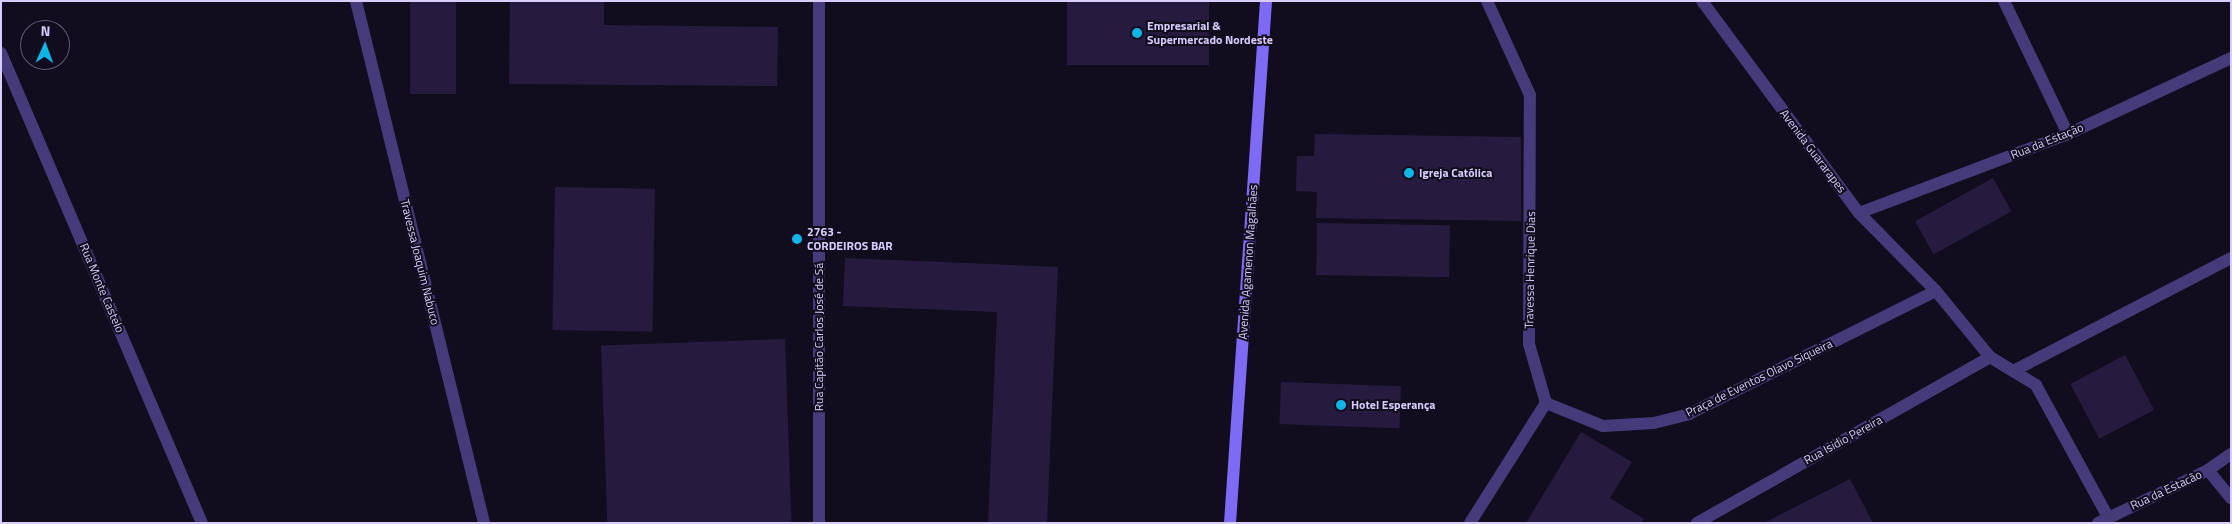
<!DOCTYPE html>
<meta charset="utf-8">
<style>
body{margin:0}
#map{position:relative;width:2232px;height:524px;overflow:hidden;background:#120d1e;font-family:"Titillium Web",sans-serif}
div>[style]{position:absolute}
.building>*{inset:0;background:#261b3e;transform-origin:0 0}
.street>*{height:12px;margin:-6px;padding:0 6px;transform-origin:6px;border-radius:6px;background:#453b7a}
.secondary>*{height:12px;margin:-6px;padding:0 6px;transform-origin:6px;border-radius:6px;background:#7f6af6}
.dots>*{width:14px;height:14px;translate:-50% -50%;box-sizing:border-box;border:2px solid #120d1e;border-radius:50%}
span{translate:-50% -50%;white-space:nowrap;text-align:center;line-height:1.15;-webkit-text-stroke:4px #120d1e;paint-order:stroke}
.poi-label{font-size:12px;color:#d8cdfc;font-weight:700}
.left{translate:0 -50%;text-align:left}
.street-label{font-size:12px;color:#d8cdfc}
.frame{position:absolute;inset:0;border:2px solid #d8cdfc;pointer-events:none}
.north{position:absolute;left:20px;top:20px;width:50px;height:50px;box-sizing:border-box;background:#120d1e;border:1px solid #615a77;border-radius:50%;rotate:2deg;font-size:14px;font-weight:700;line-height:20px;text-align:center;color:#d8cdfc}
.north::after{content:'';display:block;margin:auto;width:18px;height:22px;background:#0eb6e7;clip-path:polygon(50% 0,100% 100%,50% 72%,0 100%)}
</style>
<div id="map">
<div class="building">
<i style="left:410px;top:1px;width:46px;height:93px"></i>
<i style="clip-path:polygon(510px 1px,604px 1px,604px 25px,778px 27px,777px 86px,509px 84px)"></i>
<i style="left:1067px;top:1px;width:142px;height:64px"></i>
<i style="clip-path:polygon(1315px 134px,1521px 137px,1521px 221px,1316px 218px,1317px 192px,1296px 191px,1297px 156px,1314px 156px)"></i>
<i style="left:1993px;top:178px;width:38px;height:89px;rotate:61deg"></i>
<i style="left:555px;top:187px;width:100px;height:143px;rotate:1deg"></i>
<i style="left:1317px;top:223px;width:133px;height:52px;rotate:1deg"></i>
<i style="clip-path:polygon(845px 258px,1058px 267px,1047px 523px,988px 523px,997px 312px,843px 306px)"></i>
<i style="left:785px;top:339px;width:184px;height:184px;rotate:88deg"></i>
<i style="left:2125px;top:355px;width:62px;height:62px;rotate:62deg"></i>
<i style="left:1281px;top:382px;width:120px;height:42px;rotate:2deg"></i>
<i style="clip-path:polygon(1581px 432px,1632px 462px,1610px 498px,1644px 519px,1641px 523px,1526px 523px)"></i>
<i style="clip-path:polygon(1850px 479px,1873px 523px,1764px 523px)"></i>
</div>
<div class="street">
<i style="left:356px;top:1px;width:537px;rotate:76.22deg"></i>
<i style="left:1702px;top:1px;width:264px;rotate:53.5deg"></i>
<i style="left:1859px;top:213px;width:110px;rotate:45.4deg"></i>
<i style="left:1936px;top:291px;width:85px;rotate:50.7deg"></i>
<i style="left:1990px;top:357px;width:54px;rotate:31.3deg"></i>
<i style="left:2036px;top:385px;width:150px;rotate:61.4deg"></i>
<i style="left:2004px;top:1px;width:148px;rotate:64.3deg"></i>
<i style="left:1px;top:53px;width:511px;rotate:66.85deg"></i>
<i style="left:1859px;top:213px;width:223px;rotate:-20.7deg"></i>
<i style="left:2068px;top:134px;width:180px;rotate:-25deg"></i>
<i style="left:2015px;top:370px;width:243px;rotate:-27.4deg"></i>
<i style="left:1546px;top:403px;width:61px;rotate:22deg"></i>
<i style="left:1603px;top:426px;width:51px;rotate:-3.4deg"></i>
<i style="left:1654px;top:423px;width:36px;rotate:-14deg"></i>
<i style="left:1689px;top:414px;width:276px;rotate:-26.5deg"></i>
<i style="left:2208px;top:470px;width:36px;rotate:51deg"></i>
<i style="left:819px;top:523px;width:522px;rotate:-90deg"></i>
<i style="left:1470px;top:523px;width:142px;rotate:-57.7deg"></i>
<i style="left:1546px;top:403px;width:61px;rotate:-106.1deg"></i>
<i style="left:1529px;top:344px;width:249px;rotate:-89.8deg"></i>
<i style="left:1530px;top:95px;width:103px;rotate:-114.6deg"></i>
<i style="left:1697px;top:523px;width:337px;rotate:-29.5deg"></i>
<i style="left:2098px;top:523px;width:122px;rotate:-25.7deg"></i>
<i style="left:2208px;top:470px;width:28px;rotate:-35deg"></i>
</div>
<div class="secondary">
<i style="left:1230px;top:523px;width:523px;rotate:-86.05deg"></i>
</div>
<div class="dots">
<i style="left:1137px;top:33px;background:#0eb6e7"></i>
<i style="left:1409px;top:173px;background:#0eb6e7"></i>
<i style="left:797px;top:239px;background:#0eb6e7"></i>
<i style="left:1341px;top:405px;background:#0eb6e7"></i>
</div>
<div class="poi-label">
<span class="left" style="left:1147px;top:33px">Empresarial &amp;<br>Supermercado Nordeste</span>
<span class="left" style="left:1419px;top:173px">Igreja Católica</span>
<span class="left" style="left:807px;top:239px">2763 -<br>CORDEIROS BAR</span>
<span class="left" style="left:1351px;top:405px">Hotel Esperança</span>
</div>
<div class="street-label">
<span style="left:2047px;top:141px;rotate:-22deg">Rua da Estação</span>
<span style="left:1813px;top:151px;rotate:53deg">Avenida Guararapes</span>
<span style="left:420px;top:262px;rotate:76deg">Travessa Joaquim Nabuco</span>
<span style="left:1248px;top:262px;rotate:-86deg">Avenida Agamenon Magalhães</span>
<span style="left:1530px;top:270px;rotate:-89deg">Travessa Henrique Dias</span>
<span style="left:102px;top:288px;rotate:67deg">Rua Monte Castelo</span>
<span style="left:819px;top:337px;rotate:-90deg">Rua Capitão Carlos José de Sá</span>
<span style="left:1759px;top:378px;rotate:-26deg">Praça de Eventos Olavo Siqueira</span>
<span style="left:1843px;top:440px;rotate:-29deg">Rua Isidio Pereira</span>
<span style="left:2166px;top:490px;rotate:-25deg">Rua da Estacão</span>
</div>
<div class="frame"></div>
<div class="north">N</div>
</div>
